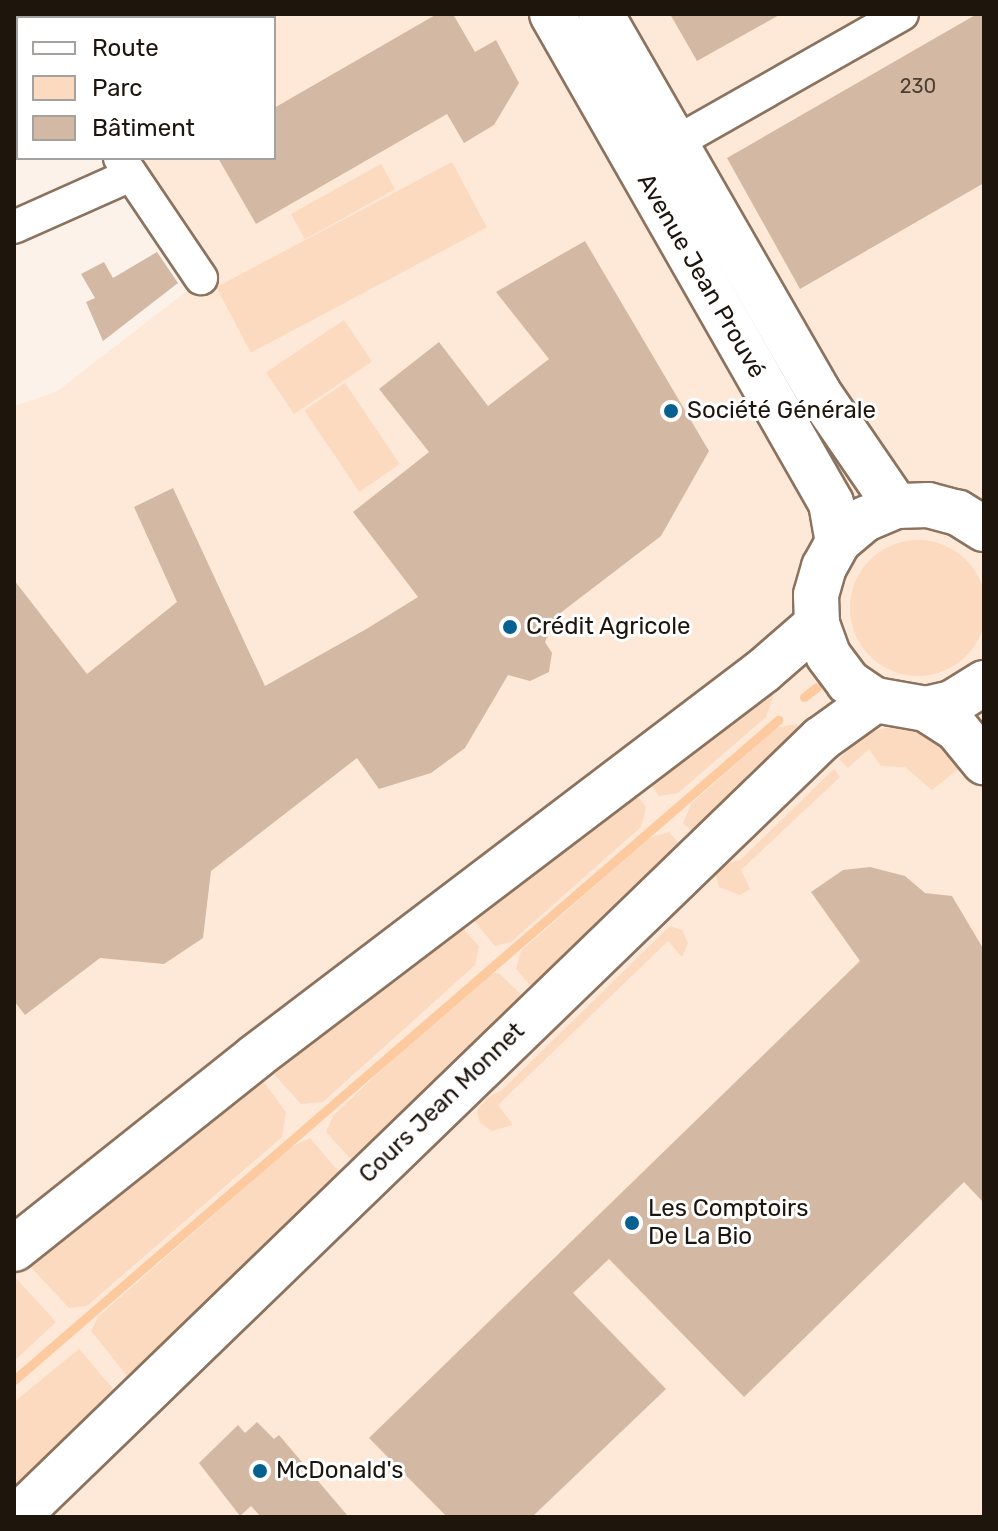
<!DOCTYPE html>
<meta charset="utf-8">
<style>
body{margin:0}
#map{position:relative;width:998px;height:1531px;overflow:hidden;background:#fdf2e9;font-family:Rubik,sans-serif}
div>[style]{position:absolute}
.built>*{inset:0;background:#fee9d9}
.green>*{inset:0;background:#fbdabf;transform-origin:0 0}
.round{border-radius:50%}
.stream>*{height:9px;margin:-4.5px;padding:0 4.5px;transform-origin:4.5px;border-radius:4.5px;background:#fdc99e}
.building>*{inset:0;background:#d3b9a3}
.roads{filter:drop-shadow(2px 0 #8b735f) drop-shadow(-2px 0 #8b735f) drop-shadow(0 2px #8b735f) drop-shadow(0 -2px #8b735f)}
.street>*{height:32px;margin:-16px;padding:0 16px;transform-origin:16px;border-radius:16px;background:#fff}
.secondary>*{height:44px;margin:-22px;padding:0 22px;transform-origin:22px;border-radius:22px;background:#fff}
.dots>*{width:22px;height:22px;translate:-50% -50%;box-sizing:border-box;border:4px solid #fff;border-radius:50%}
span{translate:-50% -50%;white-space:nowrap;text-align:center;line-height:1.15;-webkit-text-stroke:6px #fff;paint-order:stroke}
.number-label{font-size:20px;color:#4b3e32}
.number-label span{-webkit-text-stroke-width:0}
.street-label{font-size:24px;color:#1e150d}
.poi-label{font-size:24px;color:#1e150d}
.left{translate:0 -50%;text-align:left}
.frame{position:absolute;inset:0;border:16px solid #1e150d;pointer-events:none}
.legend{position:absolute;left:16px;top:16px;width:260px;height:144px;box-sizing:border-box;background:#fff;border:2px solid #a5a19e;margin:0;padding:10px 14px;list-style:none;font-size:24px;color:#1e150d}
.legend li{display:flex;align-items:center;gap:16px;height:40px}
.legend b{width:40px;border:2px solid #a5a19e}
</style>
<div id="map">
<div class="built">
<i style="clip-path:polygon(29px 14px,984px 14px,984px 1517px,14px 1517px,14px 406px,56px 392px,214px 270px,133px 158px,274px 158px,274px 18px)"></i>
</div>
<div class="green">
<i style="left:452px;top:162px;width:74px;height:267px;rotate:62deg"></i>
<i style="left:381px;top:164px;width:29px;height:103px;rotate:61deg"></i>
<i style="left:344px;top:320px;width:50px;height:94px;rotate:56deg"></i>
<i style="left:345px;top:383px;width:98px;height:49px;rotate:56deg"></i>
<i class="round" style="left:850px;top:540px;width:136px;height:136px"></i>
<i style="clip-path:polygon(764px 687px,773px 697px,766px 717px,678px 793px,659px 796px,647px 780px)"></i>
<i style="clip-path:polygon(796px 724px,806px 737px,700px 839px,683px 823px,691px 804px,776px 728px)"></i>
<i style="clip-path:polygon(904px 724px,934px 735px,962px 766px,932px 790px,905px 767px,881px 766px,869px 749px,848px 768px,839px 759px,865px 733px)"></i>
<i style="clip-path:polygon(834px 769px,840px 777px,741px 870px,750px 889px,740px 895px,719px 887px,716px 875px,725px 864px,740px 860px)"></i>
<i style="clip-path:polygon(633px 791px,646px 807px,641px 827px,511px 942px,495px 946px,471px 917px)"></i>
<i style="clip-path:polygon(669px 832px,685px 851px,538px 994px,516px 969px,521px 951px,649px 838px)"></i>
<i style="clip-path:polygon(457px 922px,479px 946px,475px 965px,323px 1102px,301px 1104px,272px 1072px)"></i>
<i style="clip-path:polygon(670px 926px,682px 930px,688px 943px,682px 957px,668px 941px,498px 1105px,513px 1125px,492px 1131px,480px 1123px,477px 1111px,487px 1098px,502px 1090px)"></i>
<i style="clip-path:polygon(499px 973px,529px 1003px,358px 1167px,326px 1132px,333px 1116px,481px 975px)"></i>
<i style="clip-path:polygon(263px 1081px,286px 1112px,282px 1137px,87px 1306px,69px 1308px,27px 1263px)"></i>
<i style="clip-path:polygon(310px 1138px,345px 1179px,134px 1384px,91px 1331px,98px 1317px,291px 1147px)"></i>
<i style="clip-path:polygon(14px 1276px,56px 1322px,14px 1361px)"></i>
<i style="clip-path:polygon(79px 1349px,121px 1398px,21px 1491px,14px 1488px,14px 1402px)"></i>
</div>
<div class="stream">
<i style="left:804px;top:697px;width:16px;rotate:-38deg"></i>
<i style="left:14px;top:1380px;width:1010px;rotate:-40.82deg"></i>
</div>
<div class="building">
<i style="clip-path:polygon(437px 14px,453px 14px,475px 52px,496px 40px,519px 83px,494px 125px,464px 143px,447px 114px,256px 224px,218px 158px,274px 158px,274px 108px)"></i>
<i style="clip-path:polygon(670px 14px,781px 14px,697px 61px)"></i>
<i style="clip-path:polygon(977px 14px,984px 14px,984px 183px,800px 289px,727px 158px)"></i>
<i style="clip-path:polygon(585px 241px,709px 451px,661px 536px,559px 614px,545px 642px,552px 653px,549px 672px,530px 681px,508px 675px,465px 748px,431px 773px,379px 789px,357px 758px,211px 871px,203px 938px,164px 964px,100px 958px,25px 1015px,14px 1001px,14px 580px,87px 674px,177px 602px,134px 507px,173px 488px,265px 686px,368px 628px,418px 597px,353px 512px,429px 452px,379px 389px,439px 342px,488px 406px,549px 359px,496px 292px)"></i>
<i style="clip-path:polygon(157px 252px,178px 283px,103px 341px,86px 302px,95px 298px,81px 274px,104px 262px,113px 278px)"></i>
<i style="clip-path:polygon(870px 867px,905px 876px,925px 893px,952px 896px,984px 950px,984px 1203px,964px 1182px,744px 1397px,609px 1259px,573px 1293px,666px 1389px,532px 1517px,447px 1517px,369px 1438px,860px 961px,811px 892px,843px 870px)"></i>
<i style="clip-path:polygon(257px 1422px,274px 1439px,279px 1435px,347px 1515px,261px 1517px,251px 1506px,240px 1516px,199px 1463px,238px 1425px,245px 1433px)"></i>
</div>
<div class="roads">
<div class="street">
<i style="left:19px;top:14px;width:5px;rotate:53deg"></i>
<i style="left:675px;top:143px;width:261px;rotate:-29.6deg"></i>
<i style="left:120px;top:158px;width:145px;rotate:56deg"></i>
<i style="left:14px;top:227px;width:128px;rotate:-24deg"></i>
</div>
<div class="secondary">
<i style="left:552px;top:14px;width:563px;rotate:60.29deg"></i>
<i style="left:831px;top:503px;width:40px;rotate:80deg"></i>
<i style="left:601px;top:14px;width:436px;rotate:60.1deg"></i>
<i style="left:818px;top:392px;width:138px;rotate:55.6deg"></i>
<i style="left:984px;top:529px;width:31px;rotate:-148deg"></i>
<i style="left:958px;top:513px;width:31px;rotate:-165deg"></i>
<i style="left:928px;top:505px;width:32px;rotate:178deg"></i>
<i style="left:896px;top:506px;width:34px;rotate:157deg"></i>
<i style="left:865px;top:519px;width:35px;rotate:140deg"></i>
<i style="left:838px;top:542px;width:29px;rotate:119deg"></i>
<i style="left:824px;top:567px;width:29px;rotate:106deg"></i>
<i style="left:816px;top:595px;width:29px;rotate:88deg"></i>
<i style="left:817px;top:624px;width:33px;rotate:70deg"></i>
<i style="left:828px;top:655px;width:34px;rotate:53deg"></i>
<i style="left:848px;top:682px;width:32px;rotate:34deg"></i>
<i style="left:875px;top:700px;width:52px;rotate:10deg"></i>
<i style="left:926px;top:709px;width:27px;rotate:-13deg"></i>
<i style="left:952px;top:703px;width:38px;rotate:-32deg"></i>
<i style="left:926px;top:709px;width:37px;rotate:33deg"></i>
<i style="left:957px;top:729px;width:43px;rotate:50.7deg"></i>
<i style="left:14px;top:1249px;width:308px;rotate:-38.5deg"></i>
<i style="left:255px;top:1057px;width:638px;rotate:-37.23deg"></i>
<i style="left:763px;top:671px;width:72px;rotate:-41deg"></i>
<i style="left:17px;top:1517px;width:1119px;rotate:-44.06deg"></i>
<i style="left:821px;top:739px;width:67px;rotate:-35.8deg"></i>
</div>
</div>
<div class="dots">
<i style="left:671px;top:411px;background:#066191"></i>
<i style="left:510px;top:627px;background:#066191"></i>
<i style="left:632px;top:1223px;background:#066191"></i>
<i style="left:260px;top:1471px;background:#066191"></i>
</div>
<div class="number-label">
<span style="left:918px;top:86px">230</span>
</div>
<div class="street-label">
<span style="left:701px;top:276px;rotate:60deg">Avenue Jean Prouvé</span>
<span style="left:442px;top:1103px;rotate:-44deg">Cours Jean Monnet</span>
</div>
<div class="poi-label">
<span class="left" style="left:687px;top:411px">Société Générale</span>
<span class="left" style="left:526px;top:627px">Crédit Agricole</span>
<span class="left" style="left:648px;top:1223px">Les Comptoirs<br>De La Bio</span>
<span class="left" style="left:276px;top:1471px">McDonald's</span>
</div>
<div class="frame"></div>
<ul class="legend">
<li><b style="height:10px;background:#fff"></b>Route</li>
<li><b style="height:22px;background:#fbdabf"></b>Parc</li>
<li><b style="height:22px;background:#d3b9a3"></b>Bâtiment</li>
</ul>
</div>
